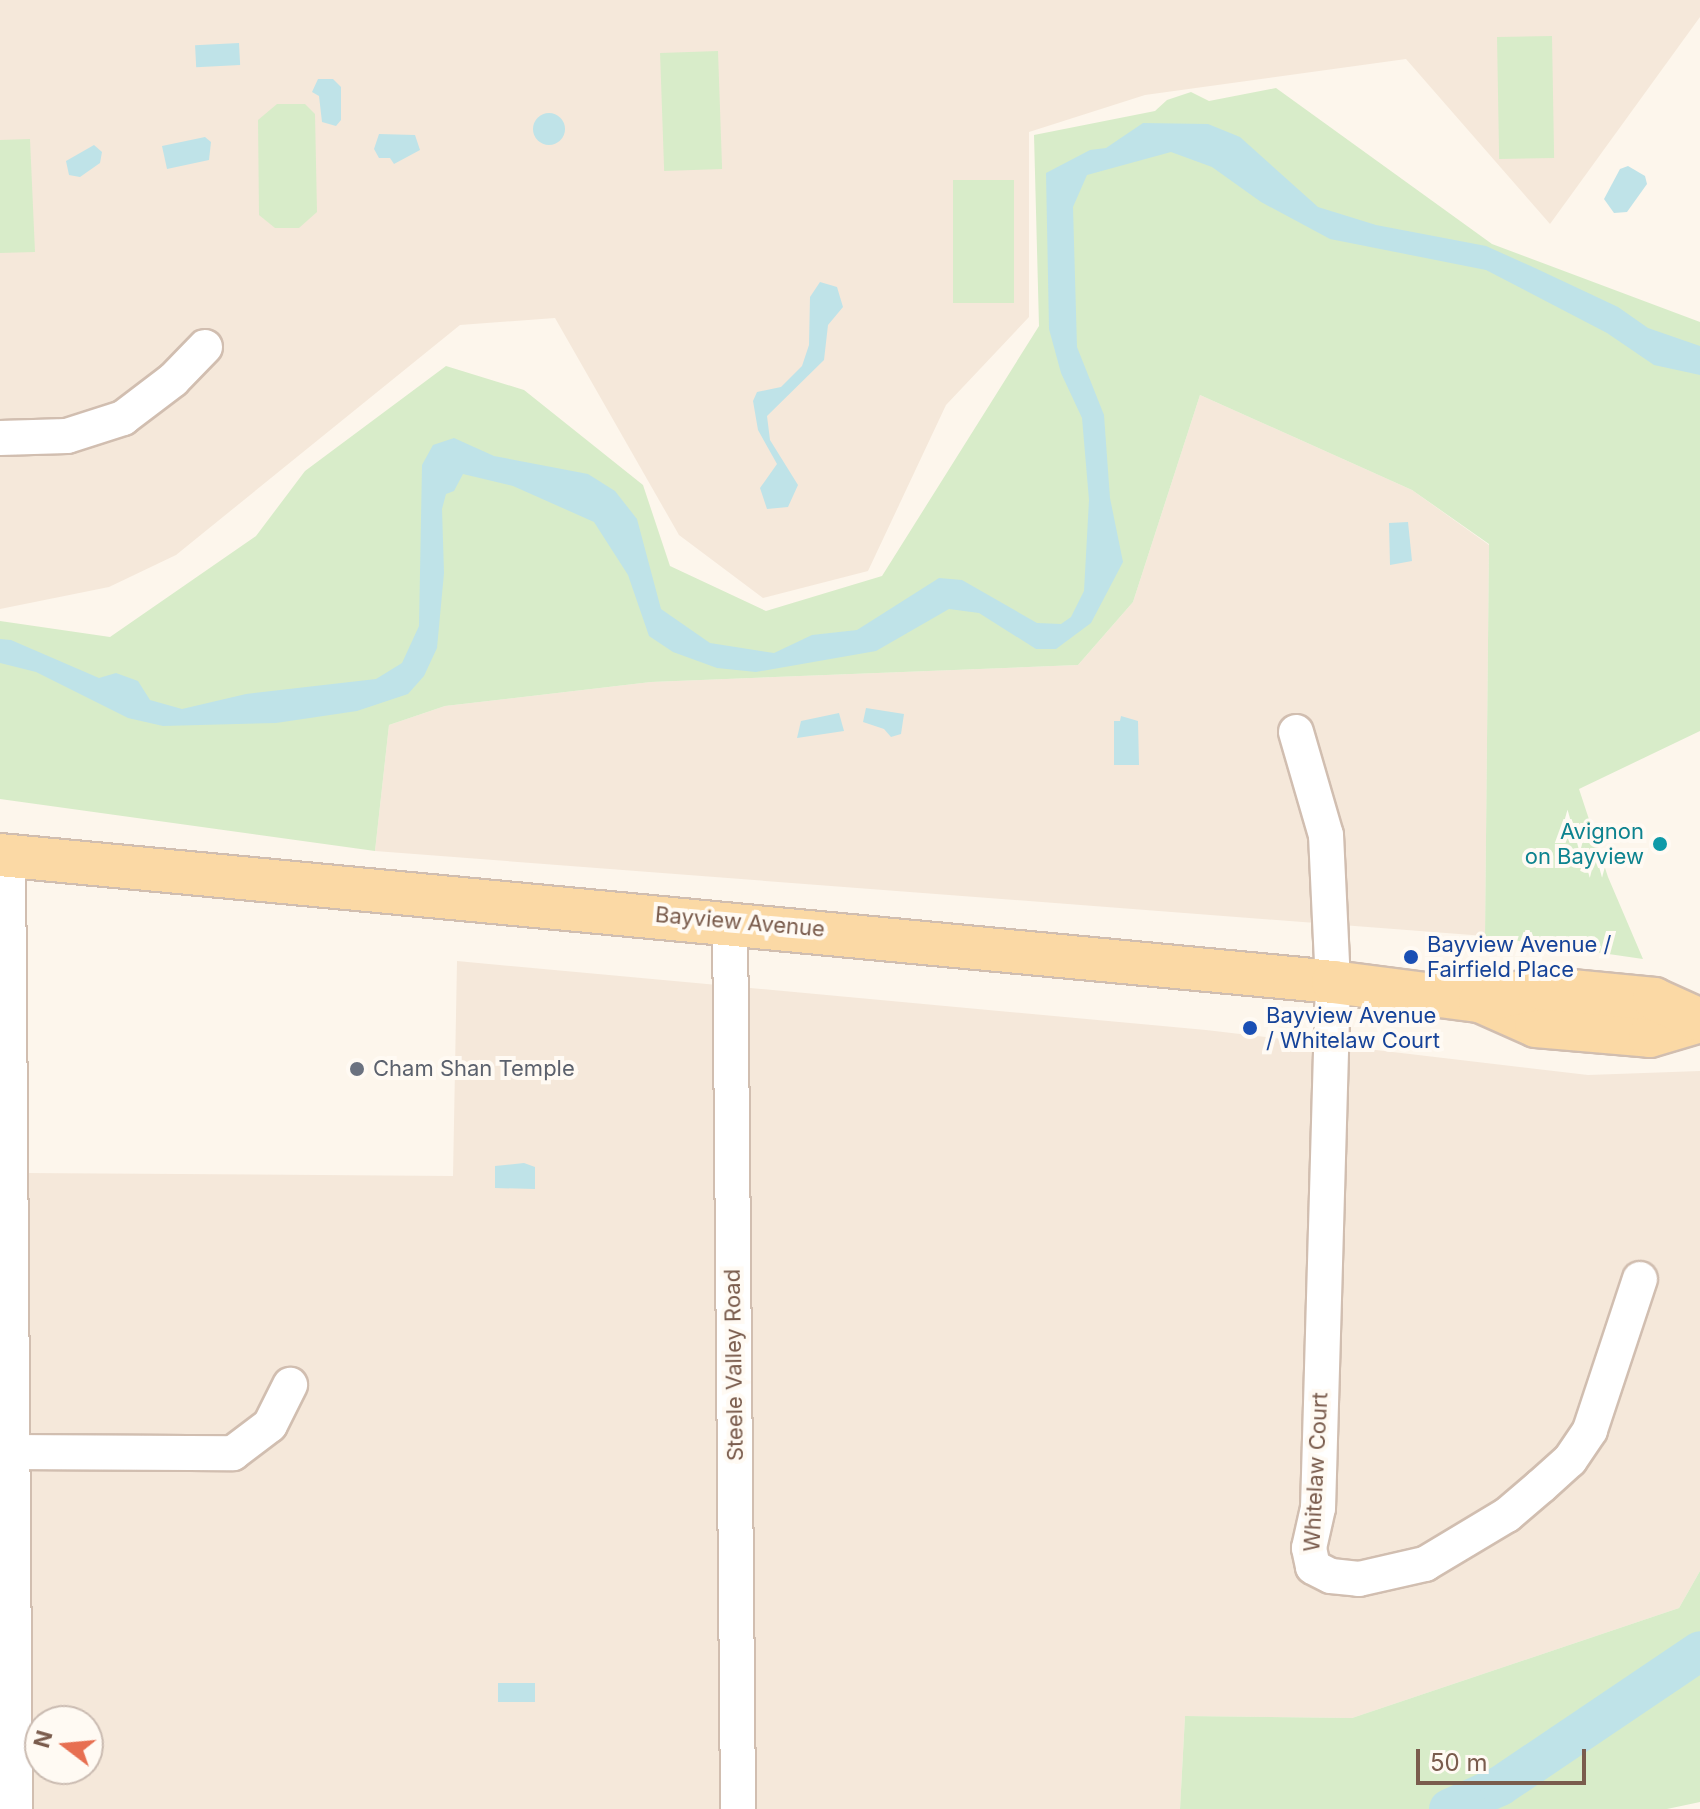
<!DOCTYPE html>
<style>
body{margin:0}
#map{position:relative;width:1700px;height:1809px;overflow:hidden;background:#fdf6ec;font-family:Inter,sans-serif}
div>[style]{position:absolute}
.residential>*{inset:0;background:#f5e8da}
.green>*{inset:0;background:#d8ecc9;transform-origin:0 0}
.water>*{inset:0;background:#bfe3e8;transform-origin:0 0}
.round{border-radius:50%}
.river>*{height:40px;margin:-20px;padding:0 20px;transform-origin:20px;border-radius:20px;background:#bfe3e8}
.roads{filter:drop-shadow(2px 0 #d1beb0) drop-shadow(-2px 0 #d1beb0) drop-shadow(0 2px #d1beb0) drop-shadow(0 -2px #d1beb0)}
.minor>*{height:34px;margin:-17px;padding:0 17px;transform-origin:17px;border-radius:17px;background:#fff}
.major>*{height:42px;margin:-21px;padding:0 21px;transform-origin:21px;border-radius:21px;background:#fbd9a5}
.dots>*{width:22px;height:22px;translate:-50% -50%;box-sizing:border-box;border:4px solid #fffaf3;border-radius:50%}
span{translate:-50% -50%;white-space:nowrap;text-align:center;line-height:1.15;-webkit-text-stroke:8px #fffaf3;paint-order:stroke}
.culture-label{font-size:22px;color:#0d838f}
.right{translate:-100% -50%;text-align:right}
.street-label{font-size:22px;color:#7a5c4d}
.transit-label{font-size:22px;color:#164399}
.left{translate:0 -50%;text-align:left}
.worship-label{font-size:22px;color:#5b616d}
.north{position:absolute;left:24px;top:1705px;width:80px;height:80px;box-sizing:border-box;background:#fffaf3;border:2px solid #cabbb1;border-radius:50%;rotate:286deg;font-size:22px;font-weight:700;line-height:32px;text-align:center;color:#7a5c4d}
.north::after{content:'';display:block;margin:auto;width:28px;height:36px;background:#e76f51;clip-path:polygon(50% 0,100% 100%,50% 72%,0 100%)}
.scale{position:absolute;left:1416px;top:1749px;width:170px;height:36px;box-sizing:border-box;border:4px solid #7a5c4d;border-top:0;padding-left:10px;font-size:24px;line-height:28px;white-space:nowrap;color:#7a5c4d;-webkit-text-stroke:6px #fffaf3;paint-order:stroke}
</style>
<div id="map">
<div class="residential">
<i style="clip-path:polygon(0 0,1700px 0,1700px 17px,1550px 224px,1406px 59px,1145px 95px,1029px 132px,1029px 317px,946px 405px,868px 571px,763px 598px,679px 535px,555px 318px,460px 325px,176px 555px,109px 587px,0 609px)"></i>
<i style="clip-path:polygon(1200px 395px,1412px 490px,1489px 545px,1485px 936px,375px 851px,389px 725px,445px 706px,651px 682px,1078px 665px,1133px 602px)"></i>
<i style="clip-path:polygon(evenodd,457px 961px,1206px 1030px,1588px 1075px,1700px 1071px,1700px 1571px,1679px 1608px,1352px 1718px,1185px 1716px,1180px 1809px,0 1809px,26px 1173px,453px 1176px,457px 961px,40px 1721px,88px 1721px,88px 1769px,40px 1769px,40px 1721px)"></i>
</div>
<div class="green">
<i style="left:1552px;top:36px;width:122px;height:55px;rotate:89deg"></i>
<i style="left:718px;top:51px;width:118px;height:58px;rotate:88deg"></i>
<i style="clip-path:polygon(1276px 88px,1492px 244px,1700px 322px,1700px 731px,1579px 789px,1608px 877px,1643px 959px,1485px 936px,1489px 544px,1412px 490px,1200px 395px,1133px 602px,1078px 665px,651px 682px,445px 706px,389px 725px,375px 851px,0 799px,0 621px,110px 637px,256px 536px,305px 471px,446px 366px,524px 390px,643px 485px,670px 566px,766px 611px,882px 576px,1039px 326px,1034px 135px,1155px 111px,1167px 100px,1191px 92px,1209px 101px)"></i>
<i style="clip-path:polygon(277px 104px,305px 104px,315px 114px,317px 212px,299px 228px,275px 228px,259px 215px,258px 120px)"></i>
<i style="clip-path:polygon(30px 139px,35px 252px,0 253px,0 140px)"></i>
<i style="left:1014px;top:180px;width:123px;height:61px;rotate:90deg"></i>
<i style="clip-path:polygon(1700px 1571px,1700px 1802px,1667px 1809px,1180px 1809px,1185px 1716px,1352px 1718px,1679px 1608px)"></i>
</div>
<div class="water">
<i style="left:239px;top:43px;width:22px;height:44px;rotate:87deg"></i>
<i style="clip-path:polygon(318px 79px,333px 79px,341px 87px,341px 120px,336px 126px,322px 122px,319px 96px,312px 92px)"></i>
<i class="round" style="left:533px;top:113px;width:32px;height:32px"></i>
<i style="clip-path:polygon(1143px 123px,1208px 124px,1240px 137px,1318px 207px,1376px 225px,1486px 246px,1535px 268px,1618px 307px,1648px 328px,1700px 346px,1700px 375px,1654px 365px,1607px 333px,1486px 270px,1330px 239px,1261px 202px,1212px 167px,1171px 152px,1087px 175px,1073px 207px,1077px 347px,1104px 415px,1110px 498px,1123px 562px,1091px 623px,1056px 649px,1036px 649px,979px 613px,949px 609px,876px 651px,756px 672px,717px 668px,673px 652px,649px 636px,628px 575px,594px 522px,513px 486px,463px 474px,454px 491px,446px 494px,442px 509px,444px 573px,437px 648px,424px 676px,408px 694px,357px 711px,276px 723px,163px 726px,128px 718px,36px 672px,0 663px,0 639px,11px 640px,99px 678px,116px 673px,138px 681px,150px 700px,182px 709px,246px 694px,376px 679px,402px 663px,419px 626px,422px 465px,433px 445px,454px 438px,494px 456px,588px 474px,615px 491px,637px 519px,661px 609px,710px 643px,774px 653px,812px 635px,857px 630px,939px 578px,962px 580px,1037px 623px,1061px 624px,1071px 617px,1084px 591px,1089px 500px,1082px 418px,1061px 373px,1049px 329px,1046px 173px,1090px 150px,1106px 148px)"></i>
<i style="clip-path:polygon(379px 134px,415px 135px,420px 150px,394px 164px,390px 158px,379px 158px,374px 149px)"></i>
<i style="clip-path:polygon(205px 137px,211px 142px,209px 160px,167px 169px,162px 146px)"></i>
<i style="clip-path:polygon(94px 145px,102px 152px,100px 163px,80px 177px,69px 175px,66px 161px)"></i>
<i style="clip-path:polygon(1628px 166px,1645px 176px,1647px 184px,1627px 212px,1614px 213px,1604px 199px,1620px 169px)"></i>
<i style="clip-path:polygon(820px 282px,837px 287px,843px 307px,828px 325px,824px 360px,767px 416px,770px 440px,798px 485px,788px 507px,767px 509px,760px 488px,777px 464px,758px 430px,753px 401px,757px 392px,781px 387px,802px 366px,809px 345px,810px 297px)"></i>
<i style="clip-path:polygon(1408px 522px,1412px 561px,1390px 565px,1389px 523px)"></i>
<i style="clip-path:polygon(866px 708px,904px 714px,901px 734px,891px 737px,884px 729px,863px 722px)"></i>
<i style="clip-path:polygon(839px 713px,844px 731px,797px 738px,801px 721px)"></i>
<i style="clip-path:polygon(1121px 716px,1138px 721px,1139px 765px,1114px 765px,1114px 721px,1120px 721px)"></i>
<i style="clip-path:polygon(524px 1163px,535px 1167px,535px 1189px,495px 1188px,495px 1166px)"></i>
<i style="left:498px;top:1683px;width:37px;height:19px"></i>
</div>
<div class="river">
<i style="left:1449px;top:1809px;width:56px;rotate:-24.3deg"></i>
<i style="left:1500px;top:1786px;width:241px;rotate:-34deg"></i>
</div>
<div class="roads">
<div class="minor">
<i style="left:0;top:438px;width:67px;rotate:-1.7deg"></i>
<i style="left:67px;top:436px;width:59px;rotate:-17.8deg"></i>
<i style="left:123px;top:418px;width:63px;rotate:-37.2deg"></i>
<i style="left:173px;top:380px;width:46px;rotate:-45.9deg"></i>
<i style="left:1296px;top:732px;width:107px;rotate:73.8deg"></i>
<i style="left:1326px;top:835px;width:147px;rotate:87.3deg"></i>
<i style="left:1333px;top:982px;width:526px;rotate:91.63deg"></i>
<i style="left:1318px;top:1508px;width:41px;rotate:102.7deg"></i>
<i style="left:1309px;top:1548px;width:19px;rotate:78deg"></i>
<i style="left:1313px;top:1567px;width:20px;rotate:27deg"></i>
<i style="left:1331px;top:1576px;width:28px;rotate:6deg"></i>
<i style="left:1359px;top:1579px;width:68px;rotate:-12.8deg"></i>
<i style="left:1425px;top:1564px;width:96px;rotate:-30.9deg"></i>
<i style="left:1507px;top:1515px;width:45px;rotate:-40.5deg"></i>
<i style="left:1541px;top:1486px;width:39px;rotate:-42deg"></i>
<i style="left:1570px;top:1460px;width:36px;rotate:-56deg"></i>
<i style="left:1590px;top:1430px;width:159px;rotate:-71.7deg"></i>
<i style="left:8px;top:856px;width:953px;rotate:89.58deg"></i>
<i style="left:730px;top:921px;width:888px;rotate:89.48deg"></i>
<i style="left:10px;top:1452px;width:223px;rotate:0.3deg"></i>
<i style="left:233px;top:1453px;width:46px;rotate:-37.1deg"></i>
<i style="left:270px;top:1425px;width:45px;rotate:-63.4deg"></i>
</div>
<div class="major">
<i style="left:0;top:855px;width:1339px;rotate:5.44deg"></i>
<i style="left:1333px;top:982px;width:148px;rotate:7.4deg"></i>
<i style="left:1480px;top:1001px;width:61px;rotate:24.1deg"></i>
<i style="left:1536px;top:1026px;width:114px;rotate:5deg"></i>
<i style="left:1650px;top:1036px;width:52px;rotate:-16.7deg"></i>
<i style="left:1480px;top:1001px;width:61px;rotate:-12.2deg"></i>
<i style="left:1540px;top:988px;width:115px;rotate:5.5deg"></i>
<i style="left:1654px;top:999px;width:51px;rotate:24.5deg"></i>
</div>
</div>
<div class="dots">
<i style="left:1660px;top:844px;background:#0f9aa8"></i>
<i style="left:1411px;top:957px;background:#1a4fb4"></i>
<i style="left:1250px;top:1028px;background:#1a4fb4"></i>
<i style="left:357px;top:1069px;background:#6b7280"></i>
</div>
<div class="culture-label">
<span class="right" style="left:1644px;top:844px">Avignon<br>on Bayview</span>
</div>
<div class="street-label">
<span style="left:740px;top:922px;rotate:5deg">Bayview Avenue</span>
<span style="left:734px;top:1365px;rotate:-91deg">Steele Valley Road</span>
<span style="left:1316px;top:1472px;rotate:-87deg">Whitelaw Court</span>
</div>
<div class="transit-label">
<span class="left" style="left:1427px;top:957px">Bayview Avenue /<br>Fairfield Place</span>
<span class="left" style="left:1266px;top:1028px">Bayview Avenue<br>/ Whitelaw Court</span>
</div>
<div class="worship-label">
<span class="left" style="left:373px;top:1069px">Cham Shan Temple</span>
</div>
<div class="north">N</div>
<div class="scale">50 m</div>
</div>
